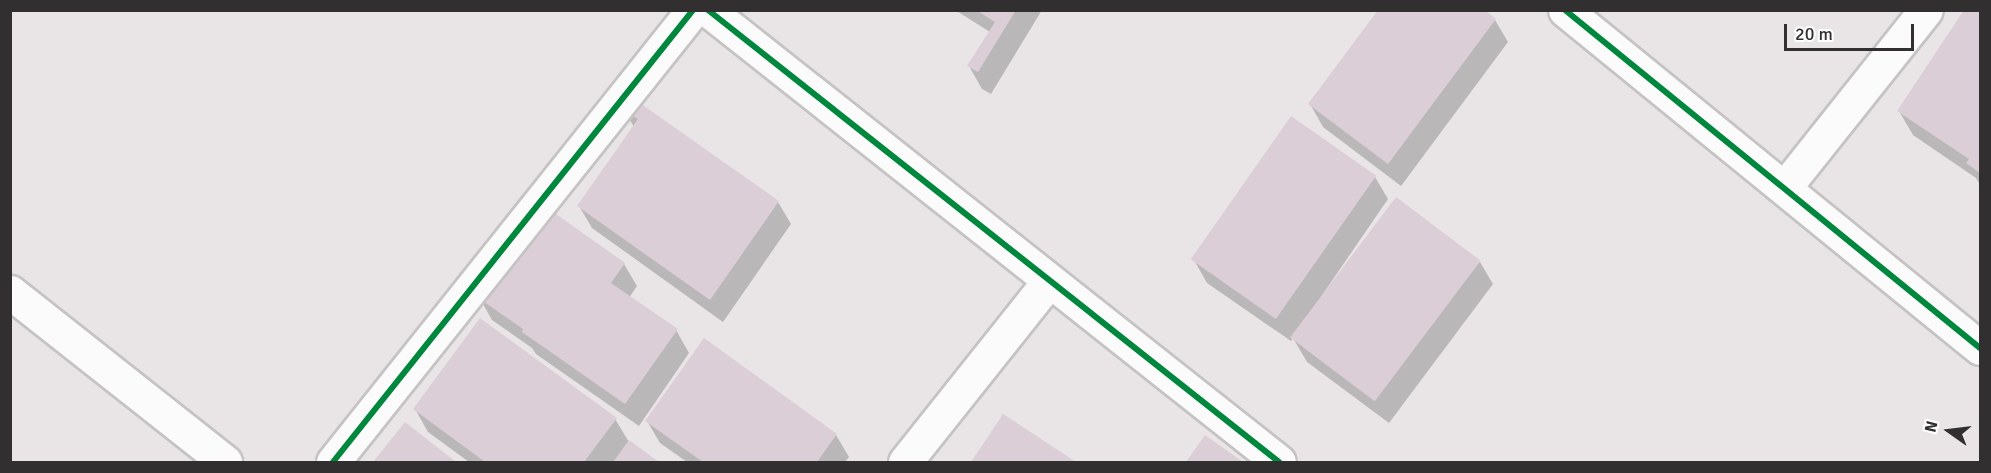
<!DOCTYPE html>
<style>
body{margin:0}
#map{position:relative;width:1991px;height:473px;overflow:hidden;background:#e9e5e6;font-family:Signika,sans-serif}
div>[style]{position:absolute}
.shadow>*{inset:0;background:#0003}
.building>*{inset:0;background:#dcced6;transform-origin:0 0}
.roads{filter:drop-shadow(2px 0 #c5c3c3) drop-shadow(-2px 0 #c5c3c3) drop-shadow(0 2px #c5c3c3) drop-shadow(0 -2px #c5c3c3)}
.minor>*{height:33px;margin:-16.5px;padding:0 16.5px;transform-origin:16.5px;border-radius:16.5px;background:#fcfbfb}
.cycleway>*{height:6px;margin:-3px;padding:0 3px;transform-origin:3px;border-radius:3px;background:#00873e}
span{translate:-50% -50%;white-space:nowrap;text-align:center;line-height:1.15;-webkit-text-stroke:4.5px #fff;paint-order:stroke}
.frame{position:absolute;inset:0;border:12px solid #312f2f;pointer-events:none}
.north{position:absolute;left:1919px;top:401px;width:60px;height:60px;-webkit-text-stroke:4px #fff;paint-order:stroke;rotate:284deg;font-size:16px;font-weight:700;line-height:24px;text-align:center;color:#312f2f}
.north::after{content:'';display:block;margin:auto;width:21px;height:27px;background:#312f2f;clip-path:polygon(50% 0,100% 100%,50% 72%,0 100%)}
.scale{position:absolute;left:1784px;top:24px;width:130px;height:27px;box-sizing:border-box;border:3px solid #312f2f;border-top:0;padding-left:8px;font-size:18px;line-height:21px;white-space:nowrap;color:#312f2f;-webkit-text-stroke:4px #fff;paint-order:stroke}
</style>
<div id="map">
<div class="shadow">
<i style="clip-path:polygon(955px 10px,1042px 10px,991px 94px,982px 89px,969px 66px,990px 32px)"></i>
<i style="clip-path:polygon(1966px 10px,1980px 10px,1980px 185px,1976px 178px,1913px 135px,1899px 111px)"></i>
<i style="clip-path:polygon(1495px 20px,1508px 42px,1401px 186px,1323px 127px,1310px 104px)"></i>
<i style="clip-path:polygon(623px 108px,778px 202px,791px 224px,723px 322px,592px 228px,579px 206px,634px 127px)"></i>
<i style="clip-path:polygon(1375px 177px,1388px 199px,1312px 310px,1314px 311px,1480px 262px,1493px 284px,1389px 423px,1307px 362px,1293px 338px,1291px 341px,1207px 283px,1194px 260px)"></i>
<i style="clip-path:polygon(624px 264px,637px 286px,629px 298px,676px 330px,689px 353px,639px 426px,536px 354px,532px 348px,492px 320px,479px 297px)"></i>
<i style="clip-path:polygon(415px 409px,615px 419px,629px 442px,656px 462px,469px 462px,428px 432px)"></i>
<i style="clip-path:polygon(1004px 416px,1074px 462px,973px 462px)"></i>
<i style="clip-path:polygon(647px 421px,836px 435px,849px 457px,845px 462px,687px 462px,660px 443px)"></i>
<i style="clip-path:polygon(405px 424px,454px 462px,375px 462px)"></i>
<i style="clip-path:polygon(1206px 438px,1241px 462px,1188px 462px)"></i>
</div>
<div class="building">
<i style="clip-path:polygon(976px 10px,1016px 10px,978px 72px,967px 66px,995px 22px)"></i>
<i style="clip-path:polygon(1378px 10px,1485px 10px,1496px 19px,1388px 164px,1308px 104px)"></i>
<i style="clip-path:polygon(1964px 10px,1980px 10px,1980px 173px,1966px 163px,1969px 159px,1897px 111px)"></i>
<i style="clip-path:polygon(630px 96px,779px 201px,710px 300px,577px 206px,638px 119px,621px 108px)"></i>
<i style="left:1291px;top:116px;width:104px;height:175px;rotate:35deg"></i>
<i style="left:1396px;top:197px;width:106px;height:176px;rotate:37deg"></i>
<i style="clip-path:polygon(542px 204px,625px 263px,611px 283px,678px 329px,625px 404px,522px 332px,523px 329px,477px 297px)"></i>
<i style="clip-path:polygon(480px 318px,617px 418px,584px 462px,485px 462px,413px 409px)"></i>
<i style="clip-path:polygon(704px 338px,837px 434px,817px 462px,703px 462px,645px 421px)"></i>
<i style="clip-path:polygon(1003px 414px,1076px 462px,971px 462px)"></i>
<i style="clip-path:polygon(405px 422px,456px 462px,373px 462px)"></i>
<i style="clip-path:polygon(1205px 435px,1243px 462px,1186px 462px)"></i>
<i style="clip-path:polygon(629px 440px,659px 462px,613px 462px)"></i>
</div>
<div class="roads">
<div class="minor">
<i style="left:708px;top:10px;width:728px;rotate:38.36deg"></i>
<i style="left:1565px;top:10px;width:535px;rotate:39.16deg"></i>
<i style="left:1785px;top:187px;width:226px;rotate:-51.5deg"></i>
<i style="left:10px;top:292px;width:274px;rotate:38.3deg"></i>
<i style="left:333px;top:462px;width:578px;rotate:-51.46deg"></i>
<i style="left:905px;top:462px;width:231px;rotate:-51.5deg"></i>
</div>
</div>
<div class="cycleway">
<i style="left:708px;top:10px;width:728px;rotate:38.36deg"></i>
<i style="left:1565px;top:10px;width:535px;rotate:39.16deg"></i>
<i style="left:333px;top:462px;width:578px;rotate:-51.46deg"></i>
</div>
<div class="frame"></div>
<div class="north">N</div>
<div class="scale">20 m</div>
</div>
